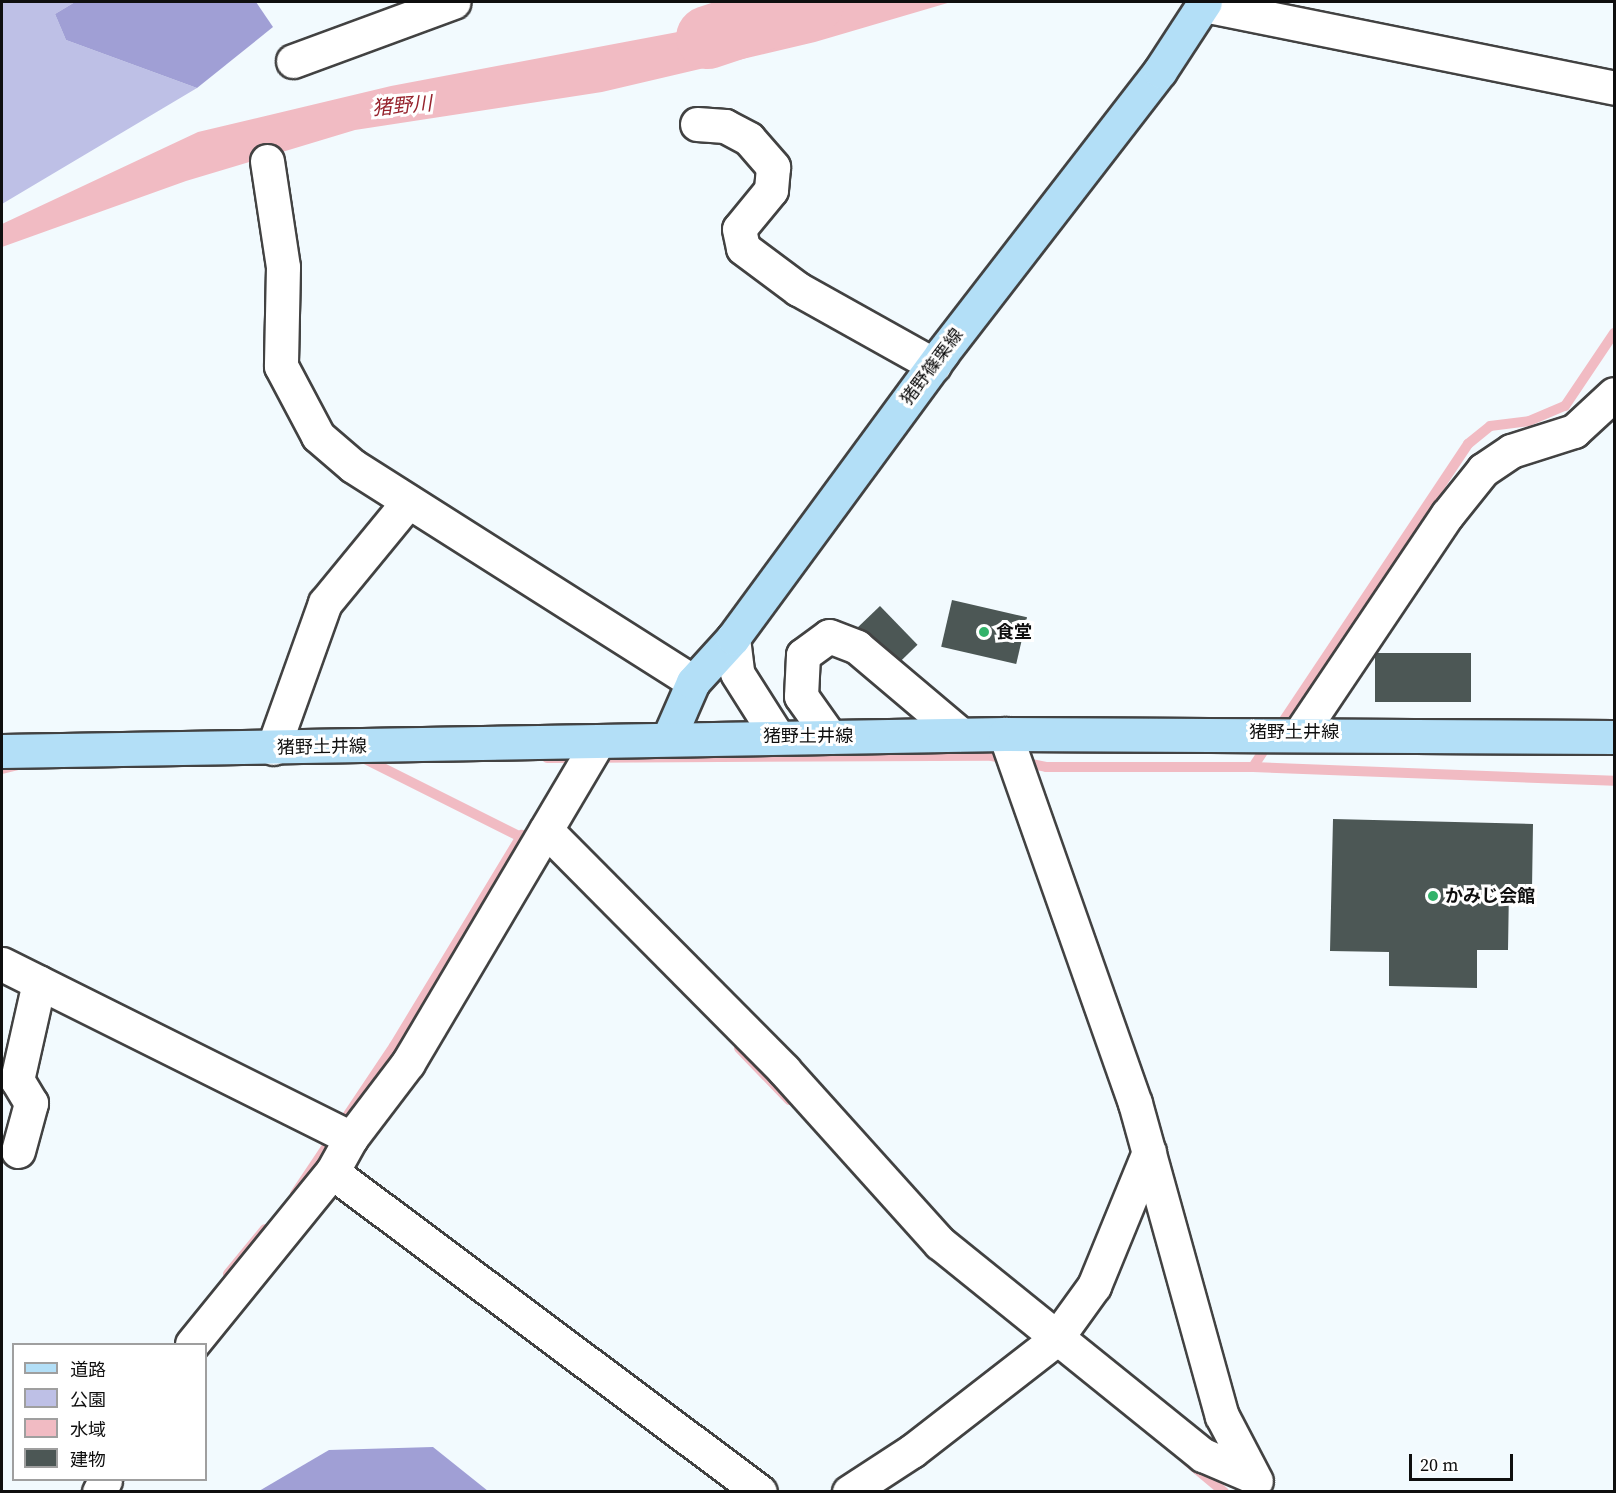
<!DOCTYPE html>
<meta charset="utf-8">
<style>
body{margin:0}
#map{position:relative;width:1616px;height:1493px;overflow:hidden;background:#f2fafe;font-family:"Source Serif 4","Noto Sans JP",serif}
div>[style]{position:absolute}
.green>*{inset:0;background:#bec0e6}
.forest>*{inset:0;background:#a09fd5}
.water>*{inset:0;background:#f1bbc3}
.stream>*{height:10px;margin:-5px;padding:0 5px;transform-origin:5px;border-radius:5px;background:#f1bbc3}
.river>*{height:63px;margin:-31.5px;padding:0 31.5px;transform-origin:31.5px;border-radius:31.5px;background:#f1bbc3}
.building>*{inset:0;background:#4c5755;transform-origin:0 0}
.roads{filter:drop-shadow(2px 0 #424242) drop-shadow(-2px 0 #424242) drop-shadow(0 2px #424242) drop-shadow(0 -2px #424242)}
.minor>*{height:33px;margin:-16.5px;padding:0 16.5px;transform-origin:16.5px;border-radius:16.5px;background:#fff}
.secondary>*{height:33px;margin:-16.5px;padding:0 16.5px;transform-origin:16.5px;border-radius:16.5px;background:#b3dff7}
.dots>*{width:16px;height:16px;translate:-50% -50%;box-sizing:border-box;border:3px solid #fff;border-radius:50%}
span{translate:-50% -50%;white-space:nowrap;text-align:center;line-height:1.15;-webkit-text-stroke:6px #fff;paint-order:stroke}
.street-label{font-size:18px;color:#0f0f0f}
.poi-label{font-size:18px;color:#0f0f0f;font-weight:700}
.left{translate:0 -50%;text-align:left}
.water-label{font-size:20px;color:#96232d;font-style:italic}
.frame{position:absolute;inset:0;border:3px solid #0f0f0f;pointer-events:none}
.legend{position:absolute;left:12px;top:1343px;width:195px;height:138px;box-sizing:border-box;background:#fff;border:2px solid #9f9f9f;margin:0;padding:8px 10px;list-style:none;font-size:18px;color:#0f0f0f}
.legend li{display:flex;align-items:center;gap:12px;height:30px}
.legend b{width:30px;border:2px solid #9f9f9f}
.scale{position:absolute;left:1409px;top:1454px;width:104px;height:27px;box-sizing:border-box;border:3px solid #0f0f0f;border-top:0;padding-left:8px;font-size:18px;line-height:21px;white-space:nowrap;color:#0f0f0f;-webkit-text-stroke:4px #fff;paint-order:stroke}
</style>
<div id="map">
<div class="green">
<i style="clip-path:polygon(2px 2px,75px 2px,55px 14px,66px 40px,197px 88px,2px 204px)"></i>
</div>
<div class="forest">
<i style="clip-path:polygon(75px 2px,256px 2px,273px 27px,197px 88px,66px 40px,55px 14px)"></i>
<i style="clip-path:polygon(433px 1447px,488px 1491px,259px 1491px,329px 1450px)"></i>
</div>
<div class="water">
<i style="clip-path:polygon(812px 2px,951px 2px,815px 42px,602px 92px,355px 130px,186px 181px,2px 247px,2px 224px,198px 132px,391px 86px,789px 11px)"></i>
</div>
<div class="stream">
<i style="left:1278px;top:729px;width:343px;rotate:-56.3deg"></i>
<i style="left:1468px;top:444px;width:28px;rotate:-39deg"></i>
<i style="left:1490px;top:426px;width:39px;rotate:-7deg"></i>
<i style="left:1529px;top:421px;width:39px;rotate:-23deg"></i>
<i style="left:1565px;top:406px;width:88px;rotate:-56.1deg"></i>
<i style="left:359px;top:756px;width:195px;rotate:26.6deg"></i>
<i style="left:547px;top:758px;width:445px;rotate:-0.3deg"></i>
<i style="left:992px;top:756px;width:55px;rotate:11.5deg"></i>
<i style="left:1046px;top:767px;width:207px"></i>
<i style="left:1253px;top:767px;width:30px;rotate:-57deg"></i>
<i style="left:1253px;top:767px;width:361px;rotate:2.2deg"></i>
<i style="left:2px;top:769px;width:21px;rotate:-14deg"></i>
<i style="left:739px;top:1048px;width:72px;rotate:46.1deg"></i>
<i style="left:295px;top:1194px;width:178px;rotate:-56.2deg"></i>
<i style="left:394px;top:1046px;width:247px;rotate:-58.8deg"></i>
<i style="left:228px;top:1274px;width:58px;rotate:-50.6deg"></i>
<i style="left:1188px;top:1462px;width:47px;rotate:39.8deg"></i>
</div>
<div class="river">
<i style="left:707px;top:37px;width:111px;rotate:-18.4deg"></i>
</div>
<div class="building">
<i style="left:952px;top:600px;width:77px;height:48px;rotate:13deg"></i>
<i style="left:880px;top:606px;width:54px;height:34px;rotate:46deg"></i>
<i style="left:1375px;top:653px;width:96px;height:49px"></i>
<i style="clip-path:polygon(1333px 819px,1533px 824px,1532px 889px,1509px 888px,1508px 950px,1477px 950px,1477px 988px,1389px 986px,1389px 952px,1330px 951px)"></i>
</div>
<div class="roads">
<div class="minor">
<i style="left:1204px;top:5px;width:418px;rotate:11.4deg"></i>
<i style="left:293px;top:61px;width:171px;rotate:-20.2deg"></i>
<i style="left:697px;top:124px;width:28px;rotate:4deg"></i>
<i style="left:725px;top:126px;width:27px;rotate:28deg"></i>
<i style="left:749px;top:139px;width:37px;rotate:49deg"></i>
<i style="left:773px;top:167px;width:23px;rotate:95deg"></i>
<i style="left:771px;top:190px;width:50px;rotate:129.4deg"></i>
<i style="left:739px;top:229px;width:19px;rotate:78deg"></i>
<i style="left:743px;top:248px;width:69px;rotate:36.7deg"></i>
<i style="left:798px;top:289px;width:156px;rotate:29.2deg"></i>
<i style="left:267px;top:161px;width:107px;rotate:81.4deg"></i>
<i style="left:283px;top:267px;width:99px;rotate:91.2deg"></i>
<i style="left:281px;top:366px;width:79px;rotate:62.1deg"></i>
<i style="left:318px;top:436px;width:46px;rotate:40.6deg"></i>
<i style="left:353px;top:466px;width:403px;rotate:32.4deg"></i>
<i style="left:733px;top:638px;width:35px;rotate:83deg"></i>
<i style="left:737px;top:673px;width:75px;rotate:57.6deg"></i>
<i style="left:1301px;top:732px;width:262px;rotate:-56.1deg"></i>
<i style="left:1447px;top:515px;width:58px;rotate:-51.3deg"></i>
<i style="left:1483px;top:470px;width:34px;rotate:-34deg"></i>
<i style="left:1511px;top:451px;width:66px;rotate:-17.6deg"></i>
<i style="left:1574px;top:431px;width:54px;rotate:-42.8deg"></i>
<i style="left:1005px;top:734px;width:391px;rotate:70.6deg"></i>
<i style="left:1135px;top:1103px;width:325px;rotate:74.5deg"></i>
<i style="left:1222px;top:1416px;width:73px;rotate:62.4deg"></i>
<i style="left:830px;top:737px;width:50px;rotate:-125.3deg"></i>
<i style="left:801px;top:696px;width:41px;rotate:-87.2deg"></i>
<i style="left:803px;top:655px;width:32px;rotate:-36deg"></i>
<i style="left:829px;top:636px;width:30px;rotate:21deg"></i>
<i style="left:857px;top:647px;width:135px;rotate:40.2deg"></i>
<i style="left:273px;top:748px;width:154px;rotate:-70.3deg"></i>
<i style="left:325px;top:603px;width:131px;rotate:-50.6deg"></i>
<i style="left:546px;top:830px;width:338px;rotate:45.2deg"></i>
<i style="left:784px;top:1070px;width:233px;rotate:48deg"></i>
<i style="left:940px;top:1243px;width:338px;rotate:38.9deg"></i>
<i style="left:1203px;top:1455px;width:51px;rotate:23.1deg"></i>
<i style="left:2px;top:964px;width:390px;rotate:26.5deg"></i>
<i style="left:18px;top:1151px;width:50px;rotate:-74.8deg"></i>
<i style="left:31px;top:1103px;width:27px;rotate:-121deg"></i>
<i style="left:17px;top:1080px;width:100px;rotate:-77.3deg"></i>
<i style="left:332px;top:1172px;width:534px;rotate:36.78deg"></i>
<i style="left:192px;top:1344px;width:222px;rotate:-50.9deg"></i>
<i style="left:332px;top:1172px;width:39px;rotate:-61deg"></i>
<i style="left:351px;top:1138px;width:94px;rotate:-52.8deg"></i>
<i style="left:408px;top:1063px;width:372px;rotate:-59.4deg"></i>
<i style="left:99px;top:1492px;width:13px;rotate:-63deg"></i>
<i style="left:849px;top:1492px;width:75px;rotate:-33.1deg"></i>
<i style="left:912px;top:1451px;width:181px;rotate:-37.8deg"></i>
<i style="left:1055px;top:1340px;width:67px;rotate:-54.2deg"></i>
<i style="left:1094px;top:1286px;width:145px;rotate:-67.7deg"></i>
</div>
<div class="secondary">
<i style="left:669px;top:737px;width:60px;rotate:-66.4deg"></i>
<i style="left:693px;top:682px;width:59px;rotate:-47.7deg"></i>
<i style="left:733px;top:638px;width:353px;rotate:-53.7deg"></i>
<i style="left:942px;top:353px;width:356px;rotate:-52.3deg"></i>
<i style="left:1160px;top:71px;width:82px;rotate:-56.9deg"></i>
<i style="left:2px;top:751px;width:1003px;rotate:-0.97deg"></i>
<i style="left:1005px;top:734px;width:609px;rotate:0.28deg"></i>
</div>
</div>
<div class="dots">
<i style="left:984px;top:632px;background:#33b26a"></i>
<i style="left:1433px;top:896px;background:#33b26a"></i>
</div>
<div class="street-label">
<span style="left:932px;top:367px;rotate:-53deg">猪野篠栗線</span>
<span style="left:1294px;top:732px">猪野土井線</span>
<span style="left:808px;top:736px">猪野土井線</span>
<span style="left:322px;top:747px;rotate:-1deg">猪野土井線</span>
</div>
<div class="poi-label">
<span class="left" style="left:996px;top:632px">食堂</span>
<span class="left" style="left:1445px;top:896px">かみじ会館</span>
</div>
<div class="water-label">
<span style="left:402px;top:106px;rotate:-5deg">猪野川</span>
</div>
<div class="frame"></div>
<ul class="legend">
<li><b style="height:8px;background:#b3dff7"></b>道路</li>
<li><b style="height:16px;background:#bec0e6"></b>公園</li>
<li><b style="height:16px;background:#f1bbc3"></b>水域</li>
<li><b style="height:16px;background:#4c5755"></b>建物</li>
</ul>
<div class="scale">20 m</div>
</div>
